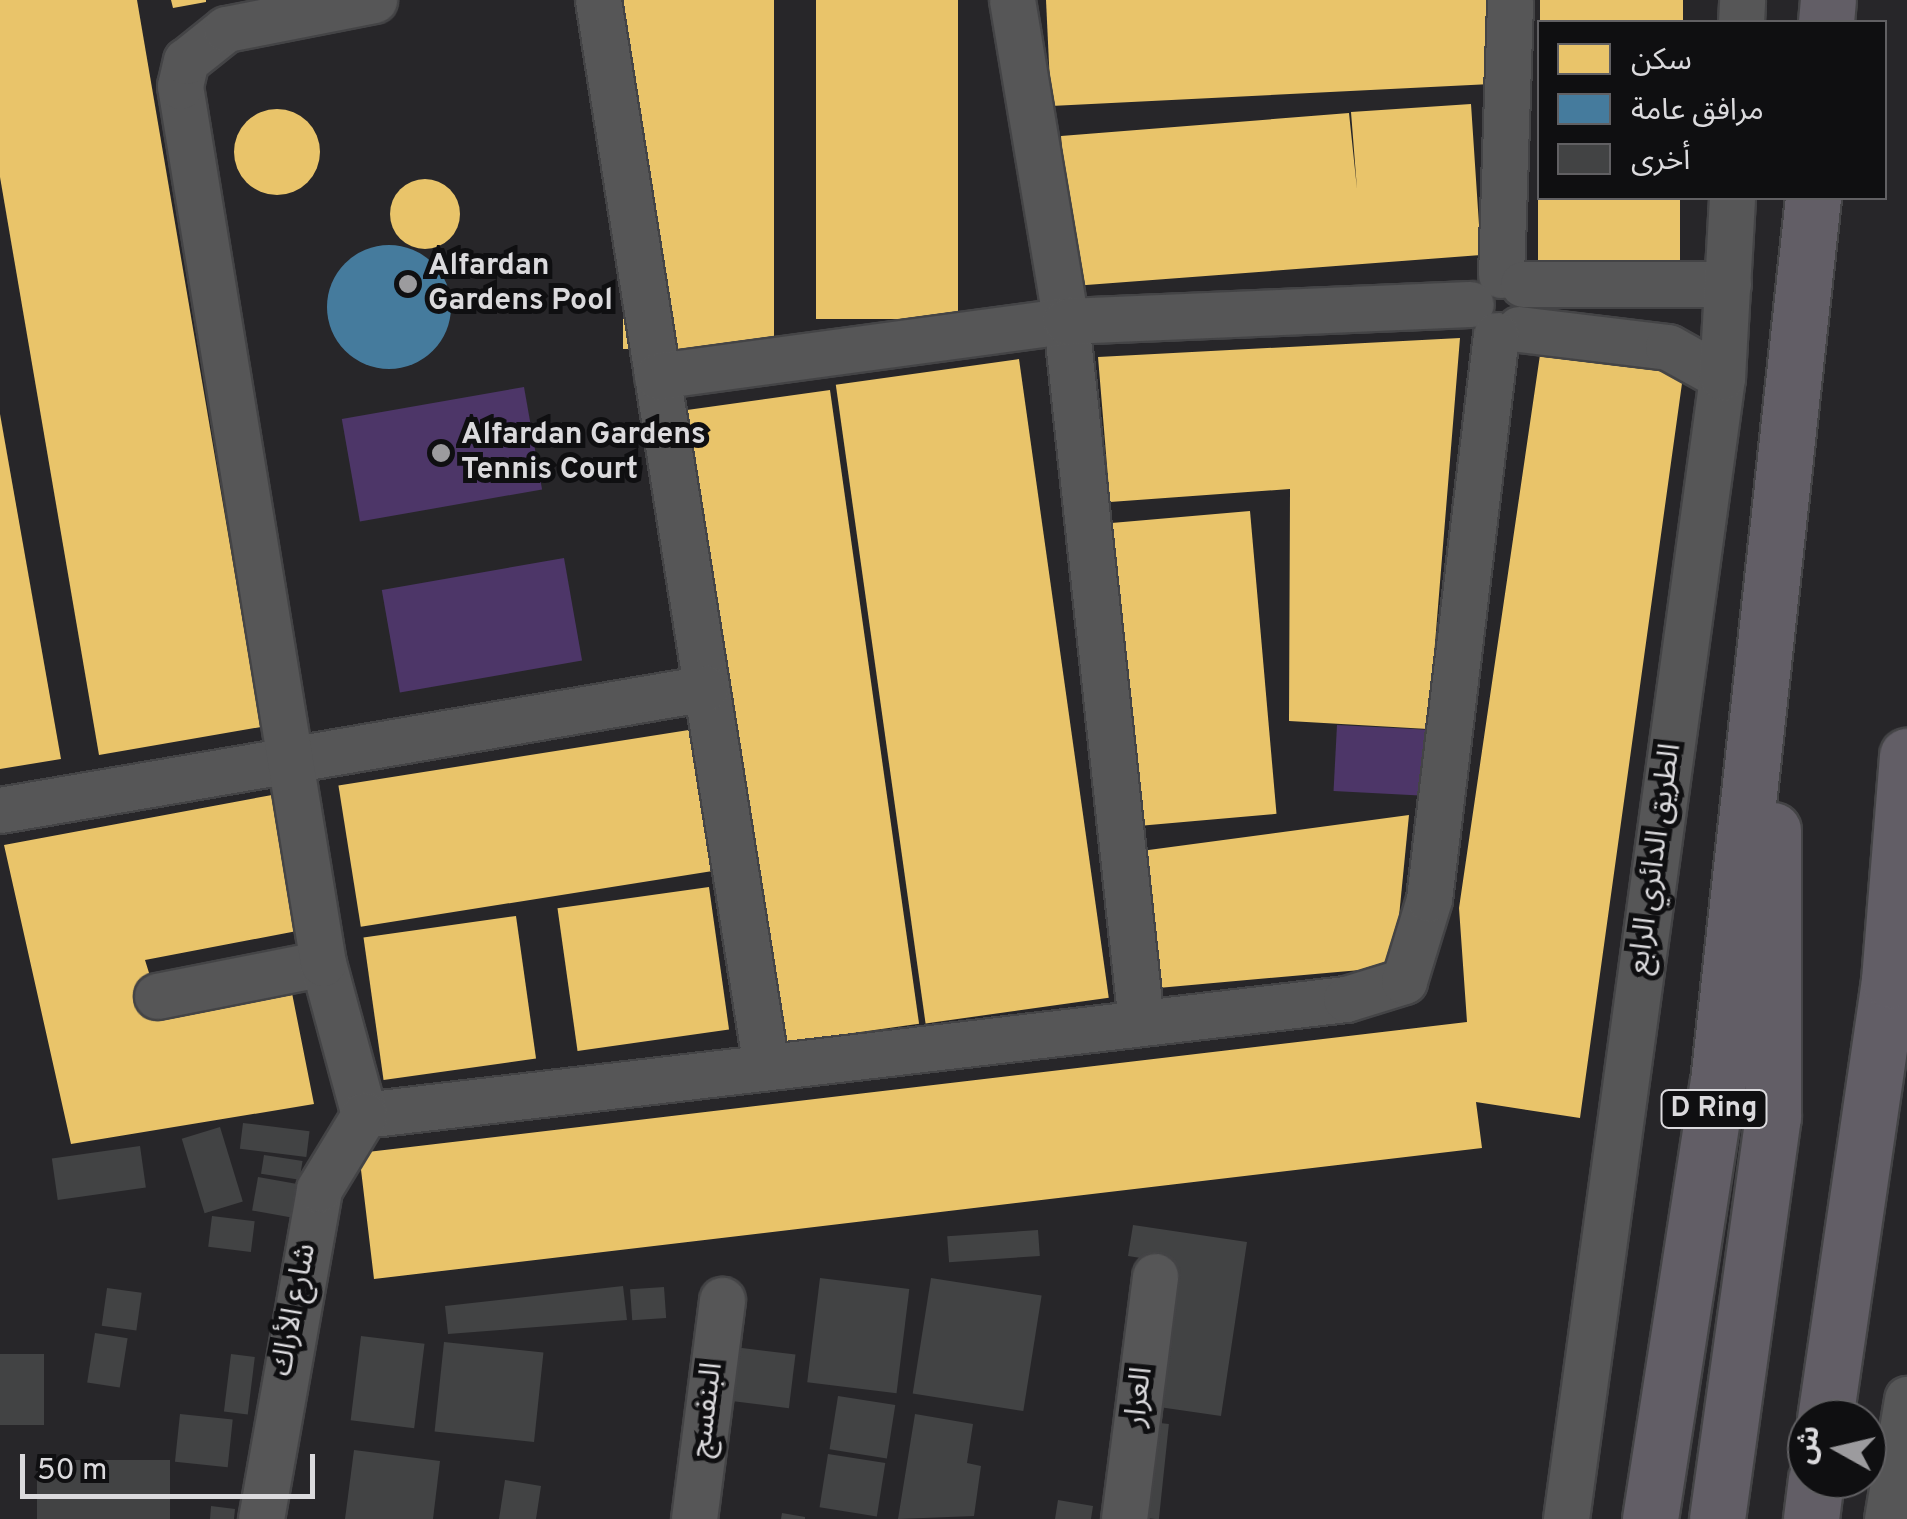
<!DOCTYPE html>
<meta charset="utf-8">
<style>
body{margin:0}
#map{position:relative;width:1907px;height:1519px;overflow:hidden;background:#272629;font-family:Overpass,"Noto Sans Arabic",sans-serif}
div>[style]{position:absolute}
.green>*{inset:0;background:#4d3668;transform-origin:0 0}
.homes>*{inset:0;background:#e9c46a;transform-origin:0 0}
.round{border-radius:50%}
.public>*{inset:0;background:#457b9d}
.building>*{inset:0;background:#424344;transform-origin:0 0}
.roads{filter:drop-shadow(2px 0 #444446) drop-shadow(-2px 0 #444446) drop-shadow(0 2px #444446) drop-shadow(0 -2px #444446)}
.minor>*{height:45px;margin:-22.5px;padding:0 22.5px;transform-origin:22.5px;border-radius:22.5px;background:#565657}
.major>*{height:55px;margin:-27.5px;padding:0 27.5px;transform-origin:27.5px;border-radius:27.5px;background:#625e66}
.dots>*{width:28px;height:28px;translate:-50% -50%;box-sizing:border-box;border:5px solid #0f0f11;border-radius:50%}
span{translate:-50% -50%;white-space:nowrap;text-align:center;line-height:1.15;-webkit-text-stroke:10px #0f0f11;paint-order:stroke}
.shield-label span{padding:2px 8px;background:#0f0f11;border:2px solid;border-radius:8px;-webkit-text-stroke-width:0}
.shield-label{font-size:28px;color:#dbdadd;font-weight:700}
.poi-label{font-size:30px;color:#dbdadd;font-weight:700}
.left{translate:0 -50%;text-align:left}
.street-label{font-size:30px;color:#dbdadd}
.legend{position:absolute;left:1537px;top:20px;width:350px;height:180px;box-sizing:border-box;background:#0f0f11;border:2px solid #616063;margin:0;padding:12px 18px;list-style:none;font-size:30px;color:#dbdadd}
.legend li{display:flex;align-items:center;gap:20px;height:50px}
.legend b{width:50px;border:2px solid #616063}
.north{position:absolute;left:1787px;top:1399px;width:100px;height:100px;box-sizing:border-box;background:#0f0f11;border:2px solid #616063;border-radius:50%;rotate:278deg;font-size:28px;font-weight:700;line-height:40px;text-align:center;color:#dbdadd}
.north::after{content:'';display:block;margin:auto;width:35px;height:45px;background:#9c9b9e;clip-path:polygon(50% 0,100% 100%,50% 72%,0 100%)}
.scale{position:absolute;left:20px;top:1454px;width:295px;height:45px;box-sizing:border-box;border:5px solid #dbdadd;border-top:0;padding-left:12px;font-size:30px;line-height:35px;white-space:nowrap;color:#dbdadd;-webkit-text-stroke:8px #0f0f11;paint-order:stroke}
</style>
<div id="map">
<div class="green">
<i style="left:524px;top:387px;width:104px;height:185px;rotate:80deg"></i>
<i style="left:564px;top:558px;width:104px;height:185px;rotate:80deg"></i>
<i style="left:1337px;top:725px;width:91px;height:66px;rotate:3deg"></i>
</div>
<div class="homes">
<i style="clip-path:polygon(0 0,137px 0,261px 727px,99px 755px,0 177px)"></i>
<i style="clip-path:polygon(171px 0,206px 0,206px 2px,173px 8px)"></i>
<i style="left:623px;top:0;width:151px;height:349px"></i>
<i style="left:816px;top:0;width:142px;height:319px"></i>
<i style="clip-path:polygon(1046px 0,1487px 0,1491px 84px,1051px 106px)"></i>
<i style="left:1540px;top:0;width:143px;height:22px"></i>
<i style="clip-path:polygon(1471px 104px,1481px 255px,1073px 286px,1061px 136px,1349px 113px,1357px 189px,1351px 112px)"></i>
<i class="round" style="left:234px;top:109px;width:86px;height:86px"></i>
<i class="round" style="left:390px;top:179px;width:70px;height:70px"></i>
<i style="left:1538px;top:198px;width:142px;height:62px"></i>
<i style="clip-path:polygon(1460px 338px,1428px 729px,1289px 721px,1290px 489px,1110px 502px,1098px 357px)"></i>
<i style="clip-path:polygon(1541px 348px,1684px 369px,1580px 1118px,1476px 1102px,1482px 1148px,374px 1279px,359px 1153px,1467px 1022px,1459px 908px)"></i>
<i style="left:1019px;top:359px;width:645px;height:185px;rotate:82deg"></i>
<i style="left:830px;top:390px;width:640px;height:148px;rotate:82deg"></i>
<i style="clip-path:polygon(0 414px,61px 759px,0 769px)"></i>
<i style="left:1250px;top:511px;width:304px;height:139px;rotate:85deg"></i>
<i style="left:695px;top:729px;width:143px;height:361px;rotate:81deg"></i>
<i style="clip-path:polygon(272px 795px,297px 931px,145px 960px,159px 1005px,291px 988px,314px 1104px,71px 1144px,4px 845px)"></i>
<i style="clip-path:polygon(1409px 815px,1394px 967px,1158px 988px,1141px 851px)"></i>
<i style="left:709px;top:887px;width:144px;height:153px;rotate:82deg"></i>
<i style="left:516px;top:916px;width:144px;height:154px;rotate:82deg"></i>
</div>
<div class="public">
<i class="round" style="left:327px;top:245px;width:124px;height:124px"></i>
</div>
<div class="building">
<i style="left:243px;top:1123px;width:67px;height:26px;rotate:7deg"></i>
<i style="left:220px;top:1127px;width:78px;height:40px;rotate:73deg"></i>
<i style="left:140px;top:1146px;width:42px;height:89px;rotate:82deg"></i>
<i style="left:264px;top:1155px;width:39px;height:19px;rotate:9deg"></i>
<i style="left:258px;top:1177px;width:47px;height:34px;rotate:10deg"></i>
<i style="left:212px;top:1216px;width:43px;height:31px;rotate:7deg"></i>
<i style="clip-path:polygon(1133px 1225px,1247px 1242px,1221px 1416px,1152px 1406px,1173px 1263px,1128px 1256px)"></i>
<i style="left:1038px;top:1230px;width:26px;height:91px;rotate:86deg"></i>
<i style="left:820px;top:1278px;width:90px;height:105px;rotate:7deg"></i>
<i style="left:931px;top:1278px;width:112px;height:117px;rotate:9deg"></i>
<i style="clip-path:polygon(623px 1286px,627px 1320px,448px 1334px,445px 1306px)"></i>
<i style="left:664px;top:1287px;width:31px;height:34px;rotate:86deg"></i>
<i style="left:107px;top:1288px;width:35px;height:38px;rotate:8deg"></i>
<i style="left:95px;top:1333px;width:33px;height:50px;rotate:9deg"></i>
<i style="left:361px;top:1336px;width:64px;height:85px;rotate:7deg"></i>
<i style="left:444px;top:1342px;width:100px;height:90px;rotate:6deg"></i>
<i style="left:726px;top:1346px;width:70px;height:54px;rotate:7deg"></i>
<i style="left:0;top:1354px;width:44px;height:71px"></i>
<i style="left:231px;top:1354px;width:24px;height:58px;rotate:7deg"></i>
<i style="left:838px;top:1396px;width:58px;height:54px;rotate:9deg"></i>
<i style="left:180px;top:1414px;width:53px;height:48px;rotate:6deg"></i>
<i style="clip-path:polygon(915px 1414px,973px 1424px,967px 1463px,981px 1466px,974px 1516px,898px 1519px)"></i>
<i style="left:1151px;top:1422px;width:18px;height:96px;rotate:6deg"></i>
<i style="clip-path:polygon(354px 1450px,440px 1461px,433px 1519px,345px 1519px)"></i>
<i style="left:828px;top:1454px;width:58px;height:54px;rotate:9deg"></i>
<i style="left:37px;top:1460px;width:133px;height:59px"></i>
<i style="clip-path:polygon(505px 1480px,541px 1486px,536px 1519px,499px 1519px)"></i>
<i style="clip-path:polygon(1058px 1500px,1093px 1506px,1091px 1519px,1055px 1519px)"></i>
<i style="clip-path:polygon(211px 1506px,235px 1509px,234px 1519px,210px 1519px)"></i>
<i style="clip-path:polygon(782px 1513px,805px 1517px,805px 1519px,781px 1519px)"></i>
</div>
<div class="roads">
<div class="minor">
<i style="left:598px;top:0;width:1080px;rotate:81.05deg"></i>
<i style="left:1012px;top:0;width:326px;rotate:80.5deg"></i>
<i style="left:1066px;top:321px;width:706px;rotate:83.9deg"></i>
<i style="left:1741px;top:22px;width:22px;rotate:-87deg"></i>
<i style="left:1501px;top:275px;width:275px;rotate:-88.1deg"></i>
<i style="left:1523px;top:284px;width:205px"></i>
<i style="left:1519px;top:329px;width:150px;rotate:6.9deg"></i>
<i style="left:1668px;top:347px;width:62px;rotate:29.1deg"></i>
<i style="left:657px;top:376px;width:413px;rotate:-7.7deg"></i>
<i style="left:1066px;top:321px;width:405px;rotate:-2.4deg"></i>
<i style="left:0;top:810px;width:716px;rotate:-9.8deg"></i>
<i style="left:157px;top:996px;width:169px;rotate:-11.2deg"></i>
<i style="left:364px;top:1115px;width:989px;rotate:-6.74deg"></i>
<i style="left:1346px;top:999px;width:61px;rotate:-17.2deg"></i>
<i style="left:1404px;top:981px;width:86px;rotate:-73deg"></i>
<i style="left:1429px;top:899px;width:568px;rotate:-83.23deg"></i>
<i style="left:364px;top:1115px;width:157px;rotate:-105.1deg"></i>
<i style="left:323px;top:963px;width:889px;rotate:-99.26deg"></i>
<i style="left:180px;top:86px;width:26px;rotate:-77deg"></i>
<i style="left:186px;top:61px;width:51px;rotate:-38.7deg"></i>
<i style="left:226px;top:29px;width:151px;rotate:-11.1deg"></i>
<i style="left:261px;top:1519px;width:335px;rotate:-80deg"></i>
<i style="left:319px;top:1189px;width:87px;rotate:-58.7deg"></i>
<i style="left:694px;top:1519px;width:221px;rotate:-82.7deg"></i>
<i style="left:1124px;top:1519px;width:245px;rotate:-82.7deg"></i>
<i style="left:1566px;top:1519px;width:1153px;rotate:-82.22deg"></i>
<i style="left:1722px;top:377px;width:179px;rotate:-86.8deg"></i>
<i style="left:1887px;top:1519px;width:122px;rotate:-80.5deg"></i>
</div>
<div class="major">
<i style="left:1826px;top:22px;width:22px;rotate:-85deg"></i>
<i style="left:1825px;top:1419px;width:444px;rotate:-81.7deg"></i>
<i style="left:1889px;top:980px;width:225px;rotate:-85.4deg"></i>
<i style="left:1650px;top:1519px;width:442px;rotate:-81.2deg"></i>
<i style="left:1718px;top:1082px;width:889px;rotate:-83.87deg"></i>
<i style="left:1717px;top:1519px;width:406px;rotate:-82.1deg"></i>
<i style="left:1773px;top:1117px;width:287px;rotate:-90deg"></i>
<i style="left:1811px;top:1519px;width:40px;rotate:-82.9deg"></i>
</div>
</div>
<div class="dots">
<i style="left:408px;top:284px;background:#9c9b9e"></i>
<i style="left:441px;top:453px;background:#9c9b9e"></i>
</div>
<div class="shield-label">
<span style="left:1714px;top:1109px">D Ring</span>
</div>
<div class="poi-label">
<span class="left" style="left:428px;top:284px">Alfardan<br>Gardens Pool</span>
<span class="left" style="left:461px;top:453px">Alfardan Gardens<br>Tennis Court</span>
</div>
<div class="street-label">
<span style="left:1656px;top:859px;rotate:-82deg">الطريق الدائري الرابع</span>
<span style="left:295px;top:1310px;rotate:-79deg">شارع الأراك</span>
<span style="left:1140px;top:1397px;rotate:-83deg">العرار</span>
<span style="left:708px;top:1410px;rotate:-83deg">البنفسج</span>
</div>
<ul class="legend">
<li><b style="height:28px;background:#e9c46a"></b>سكن</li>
<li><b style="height:28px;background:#457b9d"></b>مرافق عامة</li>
<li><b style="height:28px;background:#424344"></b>أخرى</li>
</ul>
<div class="north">ش</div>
<div class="scale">50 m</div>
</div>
